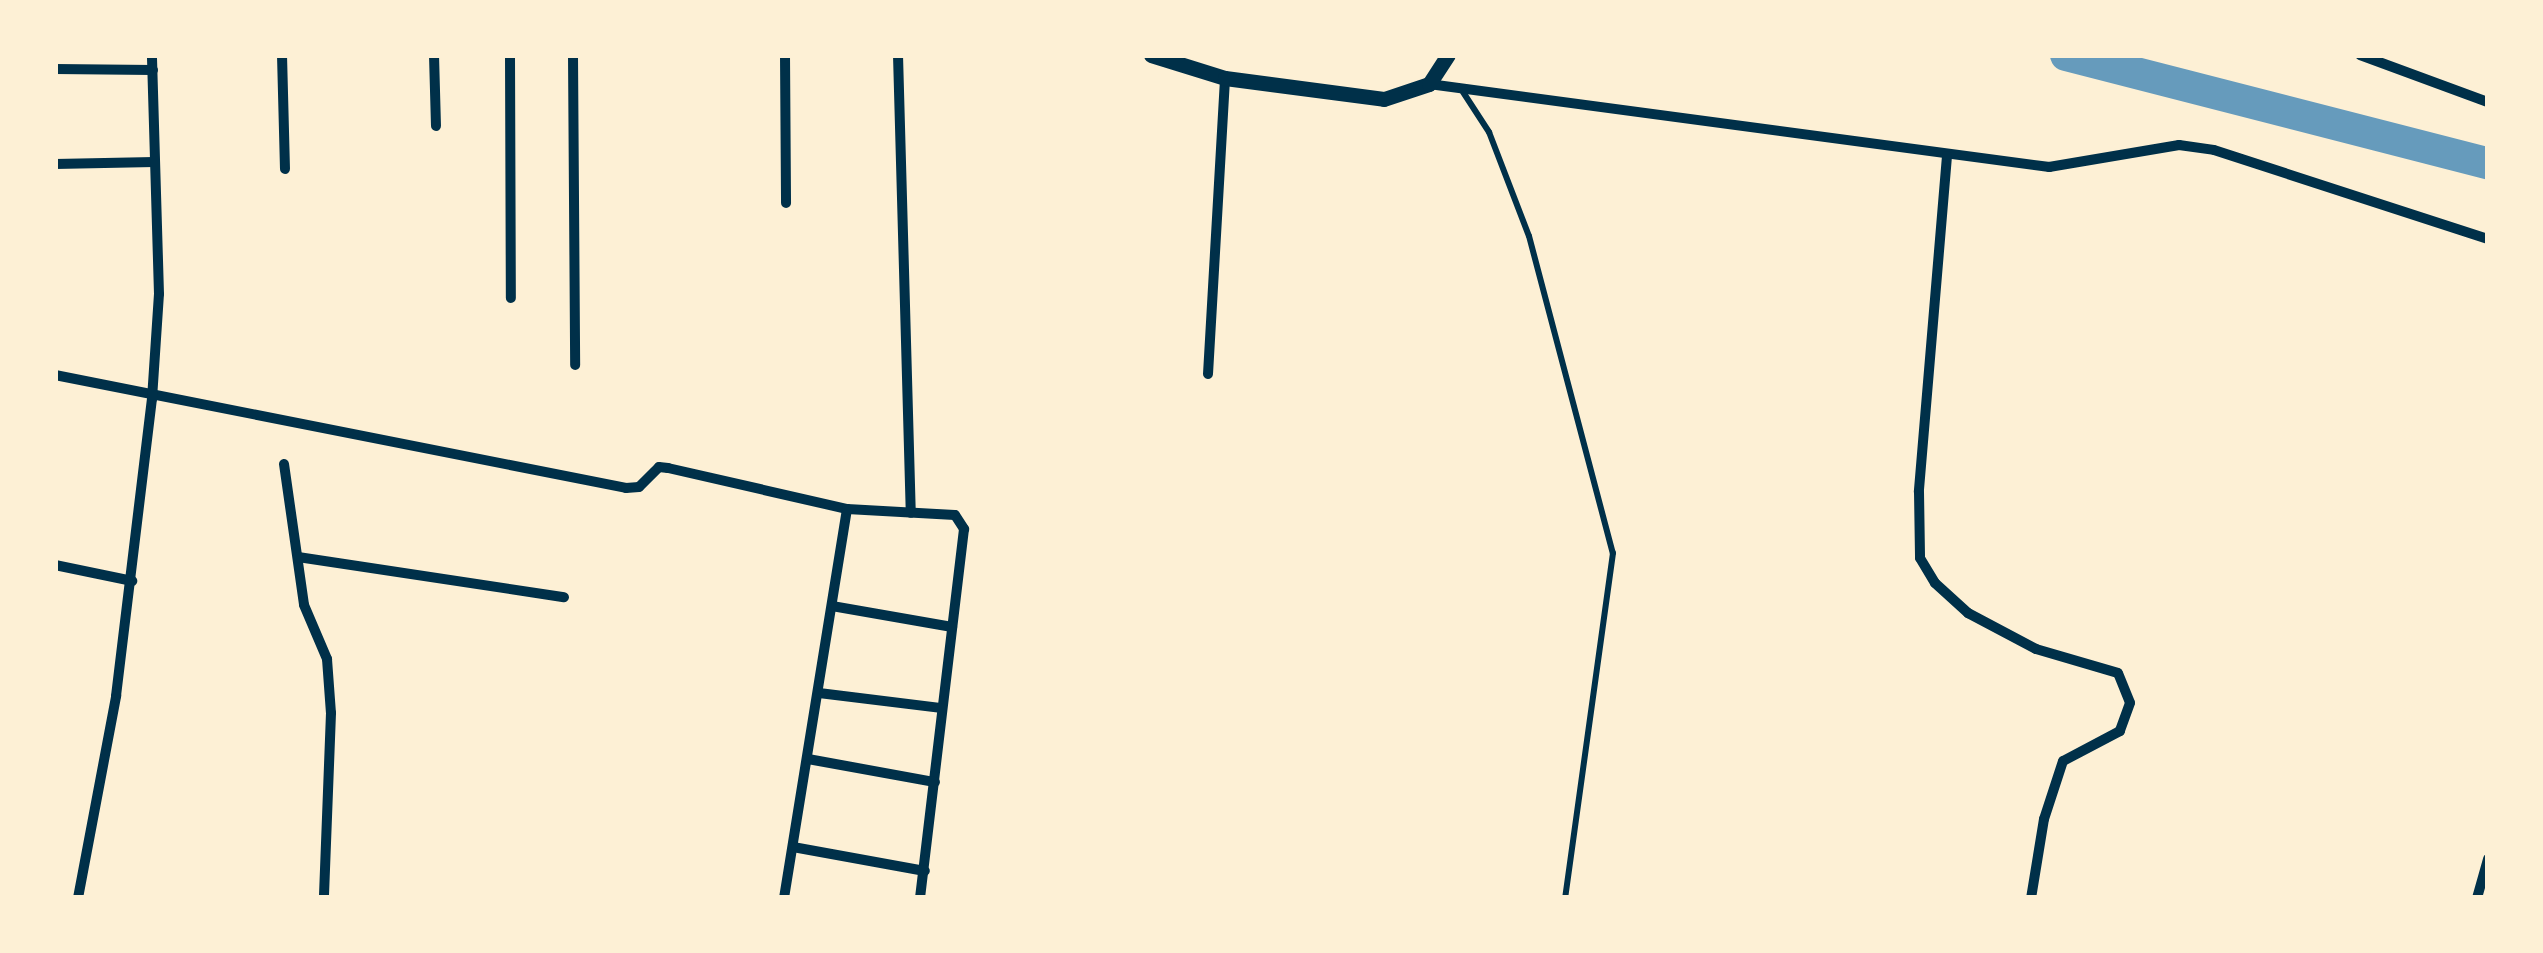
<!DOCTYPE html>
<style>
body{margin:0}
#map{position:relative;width:2543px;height:953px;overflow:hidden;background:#fdf0d5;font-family:"Archivo Narrow",sans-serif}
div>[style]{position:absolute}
.river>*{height:32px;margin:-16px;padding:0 16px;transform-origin:16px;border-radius:16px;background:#669bbc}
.service>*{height:6px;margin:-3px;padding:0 3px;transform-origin:3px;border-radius:3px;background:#003049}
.minor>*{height:10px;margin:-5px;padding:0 5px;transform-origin:5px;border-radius:5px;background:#003049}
.tertiary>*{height:15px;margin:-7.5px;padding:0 7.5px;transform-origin:7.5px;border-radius:7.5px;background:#003049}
span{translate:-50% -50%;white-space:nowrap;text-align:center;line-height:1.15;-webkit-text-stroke:9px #fdf0d5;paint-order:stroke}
.frame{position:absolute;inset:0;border:58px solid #fdf0d5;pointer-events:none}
</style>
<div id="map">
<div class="river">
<i style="left:2066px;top:55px;width:436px;rotate:14.4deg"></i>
</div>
<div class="service">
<i style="left:1463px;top:92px;width:48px;rotate:57deg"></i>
<i style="left:1489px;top:132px;width:111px;rotate:69deg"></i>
<i style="left:1529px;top:236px;width:328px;rotate:75.2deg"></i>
<i style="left:1613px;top:553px;width:348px;rotate:97.9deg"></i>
</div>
<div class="minor">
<i style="left:282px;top:55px;width:114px;rotate:88.5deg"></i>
<i style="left:434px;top:55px;width:71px;rotate:88.4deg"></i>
<i style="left:510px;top:55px;width:243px;rotate:89.8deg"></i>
<i style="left:573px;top:55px;width:310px;rotate:89.6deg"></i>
<i style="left:785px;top:55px;width:148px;rotate:89.6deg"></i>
<i style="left:898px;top:55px;width:458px;rotate:88.4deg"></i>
<i style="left:2360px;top:55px;width:136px;rotate:20.2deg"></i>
<i style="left:55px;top:69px;width:98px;rotate:0.6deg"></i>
<i style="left:1429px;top:84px;width:626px;rotate:7.62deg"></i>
<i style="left:2049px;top:167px;width:132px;rotate:-9.6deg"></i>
<i style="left:2179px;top:145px;width:35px;rotate:8deg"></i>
<i style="left:2214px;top:150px;width:288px;rotate:18deg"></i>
<i style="left:1947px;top:156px;width:337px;rotate:94.8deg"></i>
<i style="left:1919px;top:492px;width:66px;rotate:89.1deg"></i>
<i style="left:1920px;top:558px;width:29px;rotate:59deg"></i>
<i style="left:1935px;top:583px;width:45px;rotate:42.3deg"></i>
<i style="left:1968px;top:613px;width:77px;rotate:27.9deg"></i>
<i style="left:2036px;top:649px;width:85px;rotate:16.3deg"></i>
<i style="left:2118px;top:673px;width:32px;rotate:68deg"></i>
<i style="left:2130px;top:703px;width:30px;rotate:110deg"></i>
<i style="left:2120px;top:731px;width:64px;rotate:152.2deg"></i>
<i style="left:2063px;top:761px;width:61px;rotate:108.1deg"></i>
<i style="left:2044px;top:819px;width:80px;rotate:99.3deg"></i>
<i style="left:55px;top:164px;width:99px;rotate:-1.2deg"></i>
<i style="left:1208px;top:374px;width:296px;rotate:-86.7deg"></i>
<i style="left:55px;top:375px;width:582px;rotate:11.19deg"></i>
<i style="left:626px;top:488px;width:13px;rotate:-4deg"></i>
<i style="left:639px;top:487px;width:28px;rotate:-45deg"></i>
<i style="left:659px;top:467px;width:9px;rotate:6deg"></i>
<i style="left:668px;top:468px;width:184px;rotate:12.9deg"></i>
<i style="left:847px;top:509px;width:394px;rotate:99.2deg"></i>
<i style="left:284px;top:464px;width:142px;rotate:81.9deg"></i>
<i style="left:304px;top:605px;width:59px;rotate:66.9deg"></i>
<i style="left:327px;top:659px;width:54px;rotate:85.8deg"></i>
<i style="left:331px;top:713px;width:185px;rotate:92.2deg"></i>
<i style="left:847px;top:509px;width:108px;rotate:3.2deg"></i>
<i style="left:955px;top:515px;width:17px;rotate:57deg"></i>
<i style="left:964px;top:529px;width:372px;rotate:96.8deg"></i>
<i style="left:298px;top:557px;width:269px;rotate:8.6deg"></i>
<i style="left:55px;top:565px;width:79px;rotate:11.7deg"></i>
<i style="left:832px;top:606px;width:122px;rotate:9.9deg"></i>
<i style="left:819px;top:693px;width:124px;rotate:7deg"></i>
<i style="left:808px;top:759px;width:129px;rotate:10.3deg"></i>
<i style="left:793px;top:847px;width:134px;rotate:10.3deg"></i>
<i style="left:78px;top:898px;width:206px;rotate:-79.3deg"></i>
<i style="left:116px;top:696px;width:299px;rotate:-83.1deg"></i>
<i style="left:152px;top:399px;width:105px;rotate:-86.2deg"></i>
<i style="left:159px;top:294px;width:239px;rotate:-91.7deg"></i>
<i style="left:2477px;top:898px;width:41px;rotate:-74.2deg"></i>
</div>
<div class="tertiary">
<i style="left:1151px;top:55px;width:77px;rotate:17.3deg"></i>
<i style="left:1225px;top:78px;width:160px;rotate:7.5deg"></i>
<i style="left:1384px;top:99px;width:47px;rotate:-18.4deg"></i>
<i style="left:1429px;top:84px;width:35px;rotate:-57deg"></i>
</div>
<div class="frame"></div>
</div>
